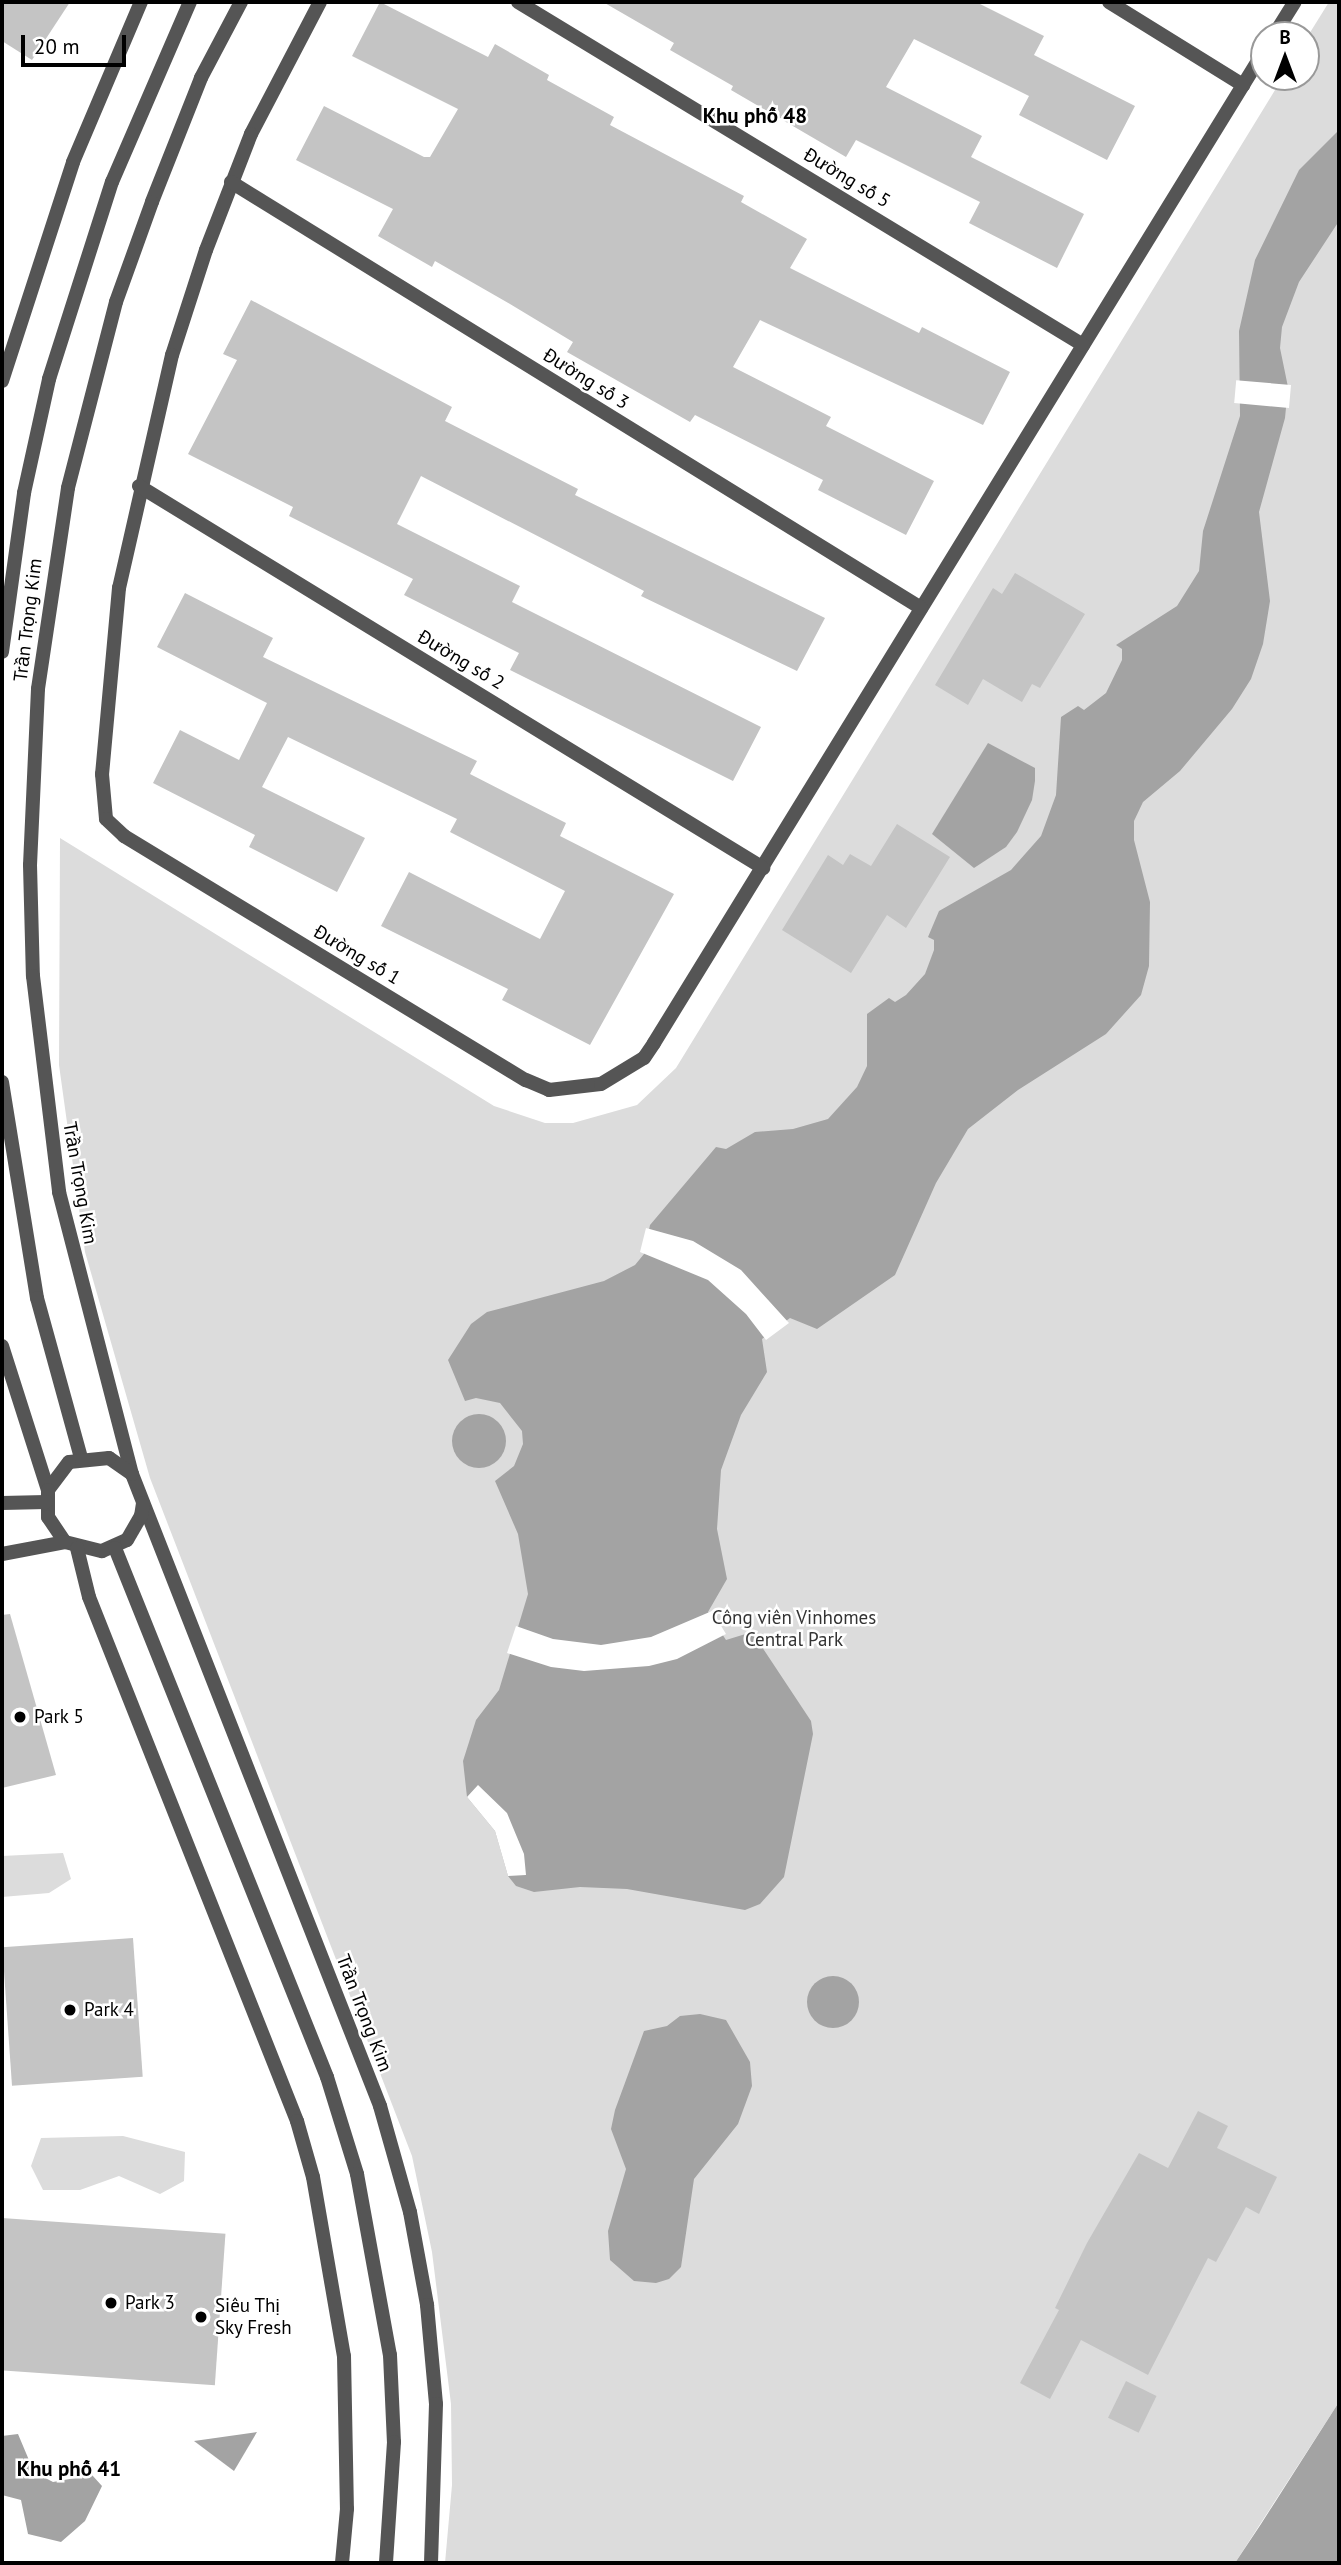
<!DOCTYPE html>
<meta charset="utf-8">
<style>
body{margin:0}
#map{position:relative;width:1341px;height:2565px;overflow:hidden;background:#fff;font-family:"PT Sans",sans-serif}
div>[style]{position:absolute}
.green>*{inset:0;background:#dcdcdc}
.water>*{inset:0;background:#a3a3a3}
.round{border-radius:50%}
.pier>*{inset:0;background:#fff;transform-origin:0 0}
.building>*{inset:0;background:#c4c4c4;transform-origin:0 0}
.minor>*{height:14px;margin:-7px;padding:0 7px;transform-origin:7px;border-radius:7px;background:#555}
.dots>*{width:19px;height:19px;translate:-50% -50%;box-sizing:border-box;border:4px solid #fff;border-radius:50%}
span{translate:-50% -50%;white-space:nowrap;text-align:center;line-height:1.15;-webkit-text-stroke:5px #fff;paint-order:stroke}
.street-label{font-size:19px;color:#000}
.park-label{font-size:19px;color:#333}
.poi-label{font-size:19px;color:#000}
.left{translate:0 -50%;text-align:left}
.neighbourhood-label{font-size:21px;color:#000;font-weight:700}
.frame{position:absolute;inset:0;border:4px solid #000;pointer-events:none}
.north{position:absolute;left:1250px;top:21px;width:70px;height:70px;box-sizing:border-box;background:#fff;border:2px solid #999;border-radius:50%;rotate:0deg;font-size:19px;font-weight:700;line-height:28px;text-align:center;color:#000}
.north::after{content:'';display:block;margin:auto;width:24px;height:32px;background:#000;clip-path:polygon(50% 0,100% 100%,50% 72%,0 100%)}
.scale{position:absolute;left:21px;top:35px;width:105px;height:32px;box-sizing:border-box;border:4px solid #000;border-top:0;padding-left:9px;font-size:21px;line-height:24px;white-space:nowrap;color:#000;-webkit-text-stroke:5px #fff;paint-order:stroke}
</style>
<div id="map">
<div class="green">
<i style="clip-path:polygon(1329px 2px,1339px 2px,1339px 2402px,1235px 2563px,445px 2563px,452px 2485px,451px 2404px,432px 2252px,412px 2156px,150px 1478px,85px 1252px,59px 1065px,60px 838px,494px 1106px,545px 1123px,573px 1123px,637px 1105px,676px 1068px,1283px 77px,1306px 77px,1306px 39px)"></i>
<i style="clip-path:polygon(63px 1853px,71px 1879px,49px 1893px,2px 1897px,2px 1856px)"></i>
<i style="clip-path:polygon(123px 2136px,185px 2152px,184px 2181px,160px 2194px,119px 2176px,80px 2190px,43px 2190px,31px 2166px,41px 2138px)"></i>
</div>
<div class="water">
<i style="clip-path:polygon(1339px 130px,1339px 221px,1299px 282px,1282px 327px,1280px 348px,1288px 387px,1285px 418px,1259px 512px,1270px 601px,1263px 644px,1251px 679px,1232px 709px,1180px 771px,1143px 802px,1134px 821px,1134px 840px,1150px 902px,1149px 966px,1141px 995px,1106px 1034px,1018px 1090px,968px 1129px,936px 1183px,895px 1275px,817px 1329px,790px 1318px,762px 1339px,767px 1372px,741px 1415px,721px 1470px,717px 1529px,727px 1579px,708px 1612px,726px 1640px,752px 1632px,811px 1721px,813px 1734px,784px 1877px,760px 1904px,745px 1910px,627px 1889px,580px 1887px,534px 1892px,516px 1886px,508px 1876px,495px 1831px,467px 1797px,463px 1761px,476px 1720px,499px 1690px,528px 1594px,518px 1534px,495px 1481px,514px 1466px,523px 1444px,522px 1431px,500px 1403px,476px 1398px,465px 1401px,448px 1360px,471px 1324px,487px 1312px,604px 1281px,635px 1265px,644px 1254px,650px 1225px,716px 1147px,726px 1149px,755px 1132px,793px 1129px,828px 1119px,857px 1087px,867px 1066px,867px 1014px,889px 998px,895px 1002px,906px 995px,925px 974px,934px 950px,934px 940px,928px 937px,939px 911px,1011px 870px,1041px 836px,1056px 795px,1061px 717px,1078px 706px,1084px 710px,1106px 693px,1122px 660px,1122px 649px,1116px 645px,1177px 606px,1199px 571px,1203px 531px,1240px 416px,1239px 331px,1255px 260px,1299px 170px)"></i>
<i style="clip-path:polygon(988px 743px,1035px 768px,1035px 781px,1032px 800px,1017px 832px,1006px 847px,974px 868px,932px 834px)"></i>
<i class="round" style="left:452px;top:1414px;width:54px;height:54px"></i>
<i class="round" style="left:807px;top:1976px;width:52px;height:52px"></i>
<i style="clip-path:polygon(700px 2014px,726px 2020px,750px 2062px,752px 2086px,738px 2124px,694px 2179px,681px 2267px,669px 2279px,656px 2283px,634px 2281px,610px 2260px,608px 2231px,626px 2169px,611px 2129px,615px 2110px,644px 2031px,667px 2026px,680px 2016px)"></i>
<i style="clip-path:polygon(1339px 2402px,1339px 2563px,1235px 2563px,1261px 2524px)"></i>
<i style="clip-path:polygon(257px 2432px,234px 2471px,194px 2441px)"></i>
<i style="clip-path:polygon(18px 2434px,34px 2472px,53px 2482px,92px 2475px,102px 2486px,85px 2521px,61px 2542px,28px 2534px,21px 2500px,2px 2495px,2px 2436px)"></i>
</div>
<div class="pier">
<i style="left:1291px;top:385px;width:23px;height:55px;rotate:95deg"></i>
<i style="clip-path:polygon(646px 1228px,693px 1241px,741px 1270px,789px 1323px,766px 1340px,746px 1314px,708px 1280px,640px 1252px)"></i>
<i style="clip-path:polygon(712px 1611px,726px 1634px,677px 1659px,649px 1666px,584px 1671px,551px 1667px,507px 1653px,516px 1626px,553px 1639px,601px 1645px,651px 1637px)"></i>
<i style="clip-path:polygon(478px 1785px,507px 1813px,524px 1854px,526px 1875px,508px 1876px,495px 1831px,467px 1797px)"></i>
</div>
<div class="building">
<i style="clip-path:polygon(2px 2px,70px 2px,32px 60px,2px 41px)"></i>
<i style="clip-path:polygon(380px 2px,488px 57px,495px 44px,549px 75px,547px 80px,614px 117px,610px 125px,744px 196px,741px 202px,807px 239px,790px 268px,919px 333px,922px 327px,1010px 372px,983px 425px,760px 320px,733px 367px,831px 417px,826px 426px,934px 481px,906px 535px,818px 490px,823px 480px,695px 415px,690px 422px,567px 352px,573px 342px,510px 304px,435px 261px,432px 267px,378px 236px,393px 209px,296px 160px,324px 106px,424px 157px,430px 157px,458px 109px,352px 56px)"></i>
<i style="clip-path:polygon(603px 2px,976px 2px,1044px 36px,1034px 55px,1135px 106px,1107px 160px,1019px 115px,1029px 96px,914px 39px,886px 87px,982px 136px,971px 157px,1084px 214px,1057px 268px,969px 223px,980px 202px,856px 140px,846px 157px,731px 90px,733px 86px,670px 50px,674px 43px)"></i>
<i style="clip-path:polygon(251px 300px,452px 407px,445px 421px,578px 489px,575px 495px,825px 618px,797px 671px,641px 596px,644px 591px,421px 476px,397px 524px,520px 586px,512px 602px,761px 727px,733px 781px,510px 670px,519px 653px,404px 595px,413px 579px,289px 516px,293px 507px,188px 454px,237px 360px,223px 354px)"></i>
<i style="clip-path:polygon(1015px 573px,1085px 614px,1040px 688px,1032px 684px,1022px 702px,983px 679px,968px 705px,935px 685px,993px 588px,1002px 594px)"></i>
<i style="clip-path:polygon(185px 593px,273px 638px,263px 657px,477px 761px,470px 774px,566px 823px,560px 836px,674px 894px,590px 1045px,502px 1000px,508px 989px,381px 926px,409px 872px,540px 939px,565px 891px,450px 832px,457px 819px,288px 737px,262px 787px,365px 838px,337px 892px,249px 847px,255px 835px,153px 783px,180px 730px,239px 760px,267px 703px,157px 647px)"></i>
<i style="clip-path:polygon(897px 824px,950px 857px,906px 928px,887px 915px,851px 973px,782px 930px,828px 855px,843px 865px,850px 854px,871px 866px)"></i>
<i style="clip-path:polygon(10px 1614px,56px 1775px,2px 1788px,2px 1615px)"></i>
<i style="left:133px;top:1938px;width:139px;height:131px;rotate:86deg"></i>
<i style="clip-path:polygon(1198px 2111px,1228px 2126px,1217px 2148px,1277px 2177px,1259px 2214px,1246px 2207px,1216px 2262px,1208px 2258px,1148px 2375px,1081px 2340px,1050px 2399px,1020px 2383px,1059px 2310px,1055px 2308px,1087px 2243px,1139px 2153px,1168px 2168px)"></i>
<i style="left:2px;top:2218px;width:224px;height:152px;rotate:4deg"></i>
<i style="left:1126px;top:2381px;width:34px;height:41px;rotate:26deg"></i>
</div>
<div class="minor">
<i style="left:241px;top:2px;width:86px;rotate:117.8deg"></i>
<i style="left:201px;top:78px;width:133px;rotate:111.6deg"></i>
<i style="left:152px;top:202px;width:106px;rotate:109.8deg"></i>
<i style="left:116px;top:302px;width:192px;rotate:104.5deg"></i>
<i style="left:68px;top:488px;width:203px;rotate:98.5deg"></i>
<i style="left:38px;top:689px;width:176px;rotate:92.6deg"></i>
<i style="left:30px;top:865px;width:111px;rotate:88.5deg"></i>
<i style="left:33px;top:976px;width:218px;rotate:83.1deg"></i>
<i style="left:59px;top:1192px;width:291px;rotate:75.5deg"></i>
<i style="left:132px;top:1474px;width:679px;rotate:68.57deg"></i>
<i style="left:380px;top:2106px;width:110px;rotate:74.2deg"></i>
<i style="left:410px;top:2212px;width:95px;rotate:79.6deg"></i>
<i style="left:427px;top:2305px;width:99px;rotate:84.8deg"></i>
<i style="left:436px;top:2404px;width:159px;rotate:91.8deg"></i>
<i style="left:320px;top:2px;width:149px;rotate:117.6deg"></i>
<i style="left:251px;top:134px;width:124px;rotate:111.2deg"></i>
<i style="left:206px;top:250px;width:110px;rotate:107.9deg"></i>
<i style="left:172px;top:355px;width:239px;rotate:102.8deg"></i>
<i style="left:119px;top:588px;width:187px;rotate:95.2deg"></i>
<i style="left:102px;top:774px;width:45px;rotate:84.9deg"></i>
<i style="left:106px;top:819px;width:25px;rotate:43deg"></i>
<i style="left:124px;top:836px;width:470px;rotate:31.3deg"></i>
<i style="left:526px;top:1080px;width:25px;rotate:23deg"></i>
<i style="left:549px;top:1090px;width:52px;rotate:-6.6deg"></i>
<i style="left:601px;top:1084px;width:50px;rotate:-31.2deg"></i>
<i style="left:644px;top:1058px;width:18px;rotate:-56deg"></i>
<i style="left:654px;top:1043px;width:1165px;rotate:-58.41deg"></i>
<i style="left:518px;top:2px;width:661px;rotate:31.26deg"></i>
<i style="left:1109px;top:2px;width:158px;rotate:31.8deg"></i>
<i style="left:1274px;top:35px;width:39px;rotate:-58deg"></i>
<i style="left:231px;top:182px;width:811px;rotate:31.69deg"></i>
<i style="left:2px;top:381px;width:230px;rotate:-72deg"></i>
<i style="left:73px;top:162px;width:174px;rotate:-67deg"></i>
<i style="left:139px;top:486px;width:732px;rotate:31.47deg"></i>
<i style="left:2px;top:652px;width:161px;rotate:-82.1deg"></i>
<i style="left:24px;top:493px;width:117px;rotate:-77.6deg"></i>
<i style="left:49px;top:379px;width:207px;rotate:-72.3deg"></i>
<i style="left:112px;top:182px;width:196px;rotate:-66.6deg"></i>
<i style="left:2px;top:1082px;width:219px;rotate:80.8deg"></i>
<i style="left:37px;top:1298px;width:166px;rotate:74.6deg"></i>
<i style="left:2px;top:1346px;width:151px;rotate:72.3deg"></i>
<i style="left:132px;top:1474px;width:28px;rotate:-145deg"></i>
<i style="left:109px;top:1458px;width:40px;rotate:174.3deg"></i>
<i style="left:69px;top:1462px;width:35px;rotate:127deg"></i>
<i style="left:48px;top:1490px;width:27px;rotate:90deg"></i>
<i style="left:48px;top:1517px;width:30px;rotate:56deg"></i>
<i style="left:65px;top:1542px;width:38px;rotate:14deg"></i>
<i style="left:102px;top:1551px;width:27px;rotate:-24deg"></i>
<i style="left:127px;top:1540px;width:28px;rotate:-60deg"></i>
<i style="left:141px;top:1516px;width:13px;rotate:-81deg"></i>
<i style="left:2px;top:1503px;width:44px;rotate:-1.3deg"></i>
<i style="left:77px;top:1548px;width:50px;rotate:76.2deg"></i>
<i style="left:89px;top:1597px;width:564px;rotate:68.35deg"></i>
<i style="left:297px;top:2121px;width:58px;rotate:74.1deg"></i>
<i style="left:313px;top:2177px;width:182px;rotate:80.2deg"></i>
<i style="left:344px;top:2356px;width:153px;rotate:88.9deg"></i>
<i style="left:347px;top:2509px;width:54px;rotate:95.3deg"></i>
<i style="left:115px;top:1548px;width:570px;rotate:68.16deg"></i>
<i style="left:327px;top:2077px;width:102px;rotate:72.8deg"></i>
<i style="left:357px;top:2174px;width:184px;rotate:79.7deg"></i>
<i style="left:390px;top:2355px;width:87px;rotate:87.4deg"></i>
<i style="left:394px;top:2442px;width:121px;rotate:93.8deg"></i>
<i style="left:2px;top:1554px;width:64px;rotate:-10.8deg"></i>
</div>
<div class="dots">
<i style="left:20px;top:1717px;background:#000"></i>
<i style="left:70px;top:2010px;background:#000"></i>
<i style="left:111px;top:2303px;background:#000"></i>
<i style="left:201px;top:2317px;background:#000"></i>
</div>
<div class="street-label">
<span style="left:847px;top:178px;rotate:31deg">Đường số 5</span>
<span style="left:586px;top:379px;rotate:32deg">Đường số 3</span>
<span style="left:28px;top:620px;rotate:-83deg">Trần Trọng Kim</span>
<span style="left:461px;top:660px;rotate:31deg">Đường số 2</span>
<span style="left:357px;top:955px;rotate:31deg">Đường số 1</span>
<span style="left:80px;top:1183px;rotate:80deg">Trần Trọng Kim</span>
<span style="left:364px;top:2013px;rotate:69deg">Trần Trọng Kim</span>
</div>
<div class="park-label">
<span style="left:794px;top:1629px">Công viên Vinhomes<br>Central Park</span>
</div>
<div class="poi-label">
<span class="left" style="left:34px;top:1717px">Park 5</span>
<span class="left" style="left:84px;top:2010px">Park 4</span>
<span class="left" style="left:125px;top:2303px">Park 3</span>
<span class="left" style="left:215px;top:2317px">Siêu Thị<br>Sky Fresh</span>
</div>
<div class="neighbourhood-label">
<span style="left:755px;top:116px">Khu phố 48</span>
<span style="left:69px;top:2469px">Khu phố 41</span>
</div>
<div class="frame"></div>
<div class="north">B</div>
<div class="scale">20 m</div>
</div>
